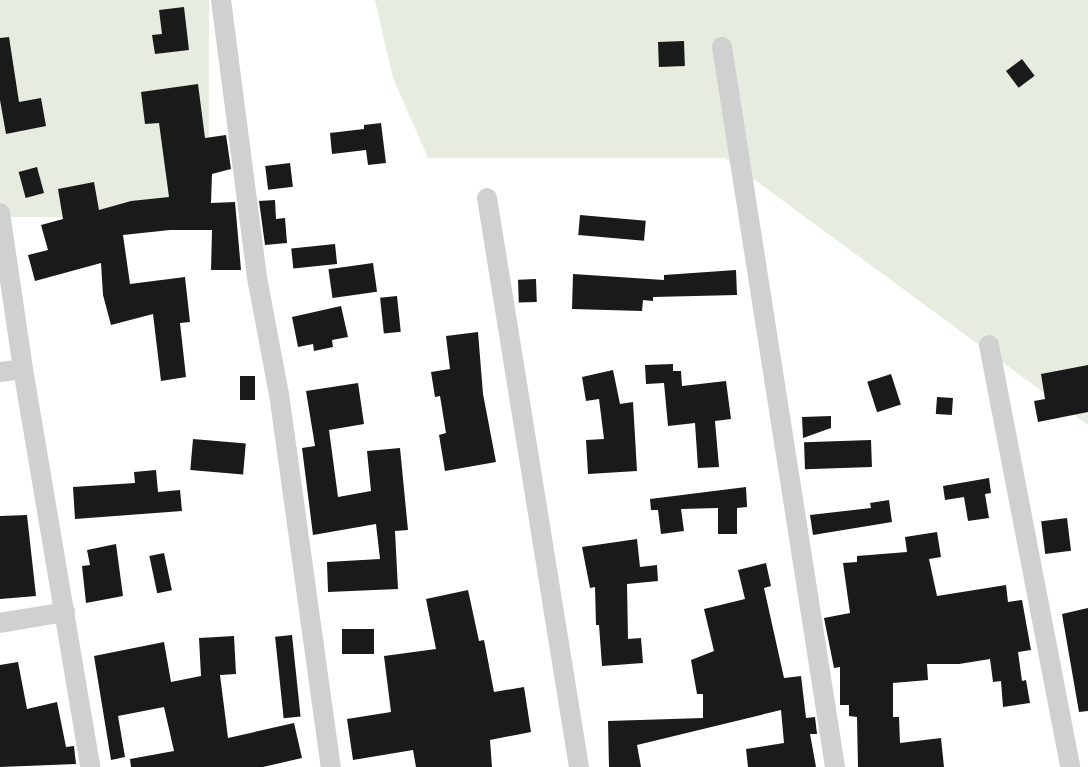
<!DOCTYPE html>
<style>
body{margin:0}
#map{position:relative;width:1088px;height:767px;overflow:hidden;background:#fff;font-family:"PT Sans",sans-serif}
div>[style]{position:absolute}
.green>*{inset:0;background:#e6ecdf;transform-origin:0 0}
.building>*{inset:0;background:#1a1a1a;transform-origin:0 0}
.street>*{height:20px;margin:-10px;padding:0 10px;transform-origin:10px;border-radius:10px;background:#d0d0d0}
span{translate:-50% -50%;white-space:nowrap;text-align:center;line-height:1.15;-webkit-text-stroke:5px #fff;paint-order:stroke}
</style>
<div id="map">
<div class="green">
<i style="left:0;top:0;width:209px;height:217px"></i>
<i style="clip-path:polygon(375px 0,1088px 0,1088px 425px,725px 158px,428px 158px,393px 78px)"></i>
</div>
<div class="building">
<i style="clip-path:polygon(184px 7px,189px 50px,155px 54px,152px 35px,162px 34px,159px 10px)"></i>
<i style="clip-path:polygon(9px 37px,19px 102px,41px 98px,46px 126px,6px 134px,0 100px,0 38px)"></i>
<i style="left:684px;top:41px;width:25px;height:26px;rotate:88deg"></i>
<i style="left:1022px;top:59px;width:21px;height:20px;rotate:53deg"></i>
<i style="clip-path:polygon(198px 84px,205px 138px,226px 135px,231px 169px,212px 174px,211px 203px,235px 202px,241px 270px,211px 270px,212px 230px,170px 230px,123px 235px,130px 284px,185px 277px,190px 322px,180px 323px,186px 377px,161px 381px,153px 314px,111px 325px,103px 295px,101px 263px,35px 281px,28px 255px,48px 250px,41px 225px,63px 219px,58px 189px,94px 182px,99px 210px,131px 201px,169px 197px,159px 123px,145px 124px,141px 92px)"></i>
<i style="clip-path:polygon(381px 123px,386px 163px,368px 165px,366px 150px,332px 154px,330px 133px,364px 129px,364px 125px)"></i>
<i style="left:290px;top:163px;width:24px;height:25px;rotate:83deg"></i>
<i style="left:37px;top:167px;width:27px;height:19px;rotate:75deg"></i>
<i style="clip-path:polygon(275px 200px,276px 219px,285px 218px,287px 243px,265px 245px,259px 201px)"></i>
<i style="left:580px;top:215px;width:66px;height:20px;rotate:5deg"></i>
<i style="left:335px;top:244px;width:20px;height:44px;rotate:84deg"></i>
<i style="left:373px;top:263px;width:29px;height:45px;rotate:82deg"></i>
<i style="clip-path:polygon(736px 270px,737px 295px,653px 297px,653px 301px,643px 300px,642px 311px,572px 309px,573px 274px,664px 280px,664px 275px)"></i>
<i style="left:536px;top:279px;width:23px;height:18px;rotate:88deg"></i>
<i style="left:397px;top:296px;width:36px;height:17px;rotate:84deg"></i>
<i style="clip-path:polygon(341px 306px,348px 337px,332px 340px,333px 347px,314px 351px,313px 344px,298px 347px,292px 317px)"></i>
<i style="clip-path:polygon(478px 332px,483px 394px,496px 462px,445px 471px,439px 435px,446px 433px,440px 396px,435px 397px,431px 372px,450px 369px,446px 336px)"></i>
<i style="clip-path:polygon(673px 364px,673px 371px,681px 371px,682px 386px,726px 381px,731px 419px,715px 421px,719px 467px,698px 468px,695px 423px,668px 426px,664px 383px,646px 384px,645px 365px)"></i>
<i style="clip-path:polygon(1088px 365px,1088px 412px,1038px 422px,1034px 401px,1045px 399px,1041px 374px)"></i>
<i style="clip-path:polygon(613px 370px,620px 404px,633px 402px,637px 471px,588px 474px,586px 440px,604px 439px,599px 399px,586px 401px,582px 377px)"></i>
<i style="left:891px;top:374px;width:32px;height:25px;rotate:72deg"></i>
<i style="left:240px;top:376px;width:15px;height:24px"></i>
<i style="clip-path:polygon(358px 383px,364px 424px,329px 430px,338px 497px,371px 491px,367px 451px,400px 448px,408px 530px,395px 531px,398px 589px,328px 592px,327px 562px,380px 559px,376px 524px,313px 535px,302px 448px,315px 446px,306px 391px)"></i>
<i style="left:937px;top:397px;width:16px;height:17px;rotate:4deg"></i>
<i style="clip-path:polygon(831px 416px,831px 428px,803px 438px,802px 417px)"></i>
<i style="left:193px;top:439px;width:53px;height:31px;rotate:5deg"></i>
<i style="left:871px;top:440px;width:27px;height:67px;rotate:88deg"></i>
<i style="clip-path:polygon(156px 470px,158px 492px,180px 490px,182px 511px,75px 519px,73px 487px,135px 483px,134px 472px)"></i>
<i style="clip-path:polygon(989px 478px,991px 493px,985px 494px,989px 518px,968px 521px,964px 497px,945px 500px,943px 486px)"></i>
<i style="clip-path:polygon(746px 487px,747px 507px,737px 508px,737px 534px,718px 534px,718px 508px,681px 509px,684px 531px,661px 534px,658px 510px,651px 510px,650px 499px)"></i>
<i style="clip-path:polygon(889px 500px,892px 522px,813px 535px,810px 515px,871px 508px,870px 503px)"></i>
<i style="clip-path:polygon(27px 515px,36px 596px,0 599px,0 516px)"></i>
<i style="left:1067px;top:518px;width:33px;height:26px;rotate:83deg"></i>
<i style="clip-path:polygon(937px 532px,941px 557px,929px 559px,937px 596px,1006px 585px,1008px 602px,1022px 600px,1031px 650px,1018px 652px,1022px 681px,1026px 680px,1030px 703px,1003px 707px,1001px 681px,993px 682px,990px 659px,959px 664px,927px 664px,928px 680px,893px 683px,893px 717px,899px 717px,900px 743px,941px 738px,944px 767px,858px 767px,857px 717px,849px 716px,849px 705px,840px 705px,840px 667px,834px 668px,824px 618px,850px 613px,843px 563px,857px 562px,857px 556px,907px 552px,905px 537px)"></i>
<i style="clip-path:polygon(637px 539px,640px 567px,657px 565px,658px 581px,627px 584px,628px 639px,641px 638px,643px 663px,602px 666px,599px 625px,596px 625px,595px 587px,590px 588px,582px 547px)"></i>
<i style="clip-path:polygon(116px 544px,123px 596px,86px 603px,82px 566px,90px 565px,87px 550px)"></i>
<i style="left:164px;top:553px;width:38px;height:15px;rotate:78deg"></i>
<i style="clip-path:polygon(766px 563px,771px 586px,764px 588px,784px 678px,801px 676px,806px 718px,815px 717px,817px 734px,810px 734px,816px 767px,748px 767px,746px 749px,784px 743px,781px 710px,637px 745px,641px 767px,609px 767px,608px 721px,703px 718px,703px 694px,697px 694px,691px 660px,714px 651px,704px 609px,745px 599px,738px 570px)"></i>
<i style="clip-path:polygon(468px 590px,479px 641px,484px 640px,494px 692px,524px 687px,531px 732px,490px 740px,492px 767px,416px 767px,413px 750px,353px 760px,347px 719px,391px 712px,384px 656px,436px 649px,426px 599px)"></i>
<i style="clip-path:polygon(1088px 608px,1088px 711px,1079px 712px,1062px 614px)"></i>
<i style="left:374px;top:629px;width:25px;height:32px;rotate:90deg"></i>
<i style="left:292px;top:635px;width:82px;height:17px;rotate:84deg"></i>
<i style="clip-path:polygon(234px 636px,236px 674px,220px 675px,228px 738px,294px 723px,302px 758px,263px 767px,131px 767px,130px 759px,174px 751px,164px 707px,118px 716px,125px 757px,111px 760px,94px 656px,164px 642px,171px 682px,201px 676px,199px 638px)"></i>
<i style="clip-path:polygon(18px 662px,27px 709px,57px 702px,66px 747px,74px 746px,76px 764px,0 767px,0 665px)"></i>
</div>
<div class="street">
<i style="left:221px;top:0;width:285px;rotate:82.6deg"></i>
<i style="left:258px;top:283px;width:113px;rotate:79.3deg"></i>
<i style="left:279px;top:394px;width:377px;rotate:82.1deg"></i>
<i style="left:722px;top:47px;width:729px;rotate:81.08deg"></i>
<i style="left:487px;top:198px;width:576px;rotate:80.82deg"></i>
<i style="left:0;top:213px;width:158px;rotate:81.6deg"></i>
<i style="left:23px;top:369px;width:404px;rotate:80.4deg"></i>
<i style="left:989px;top:345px;width:430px;rotate:79.1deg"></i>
<i style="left:0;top:372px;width:23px;rotate:-7deg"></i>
<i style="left:0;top:623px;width:66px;rotate:-9.6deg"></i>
</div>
</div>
